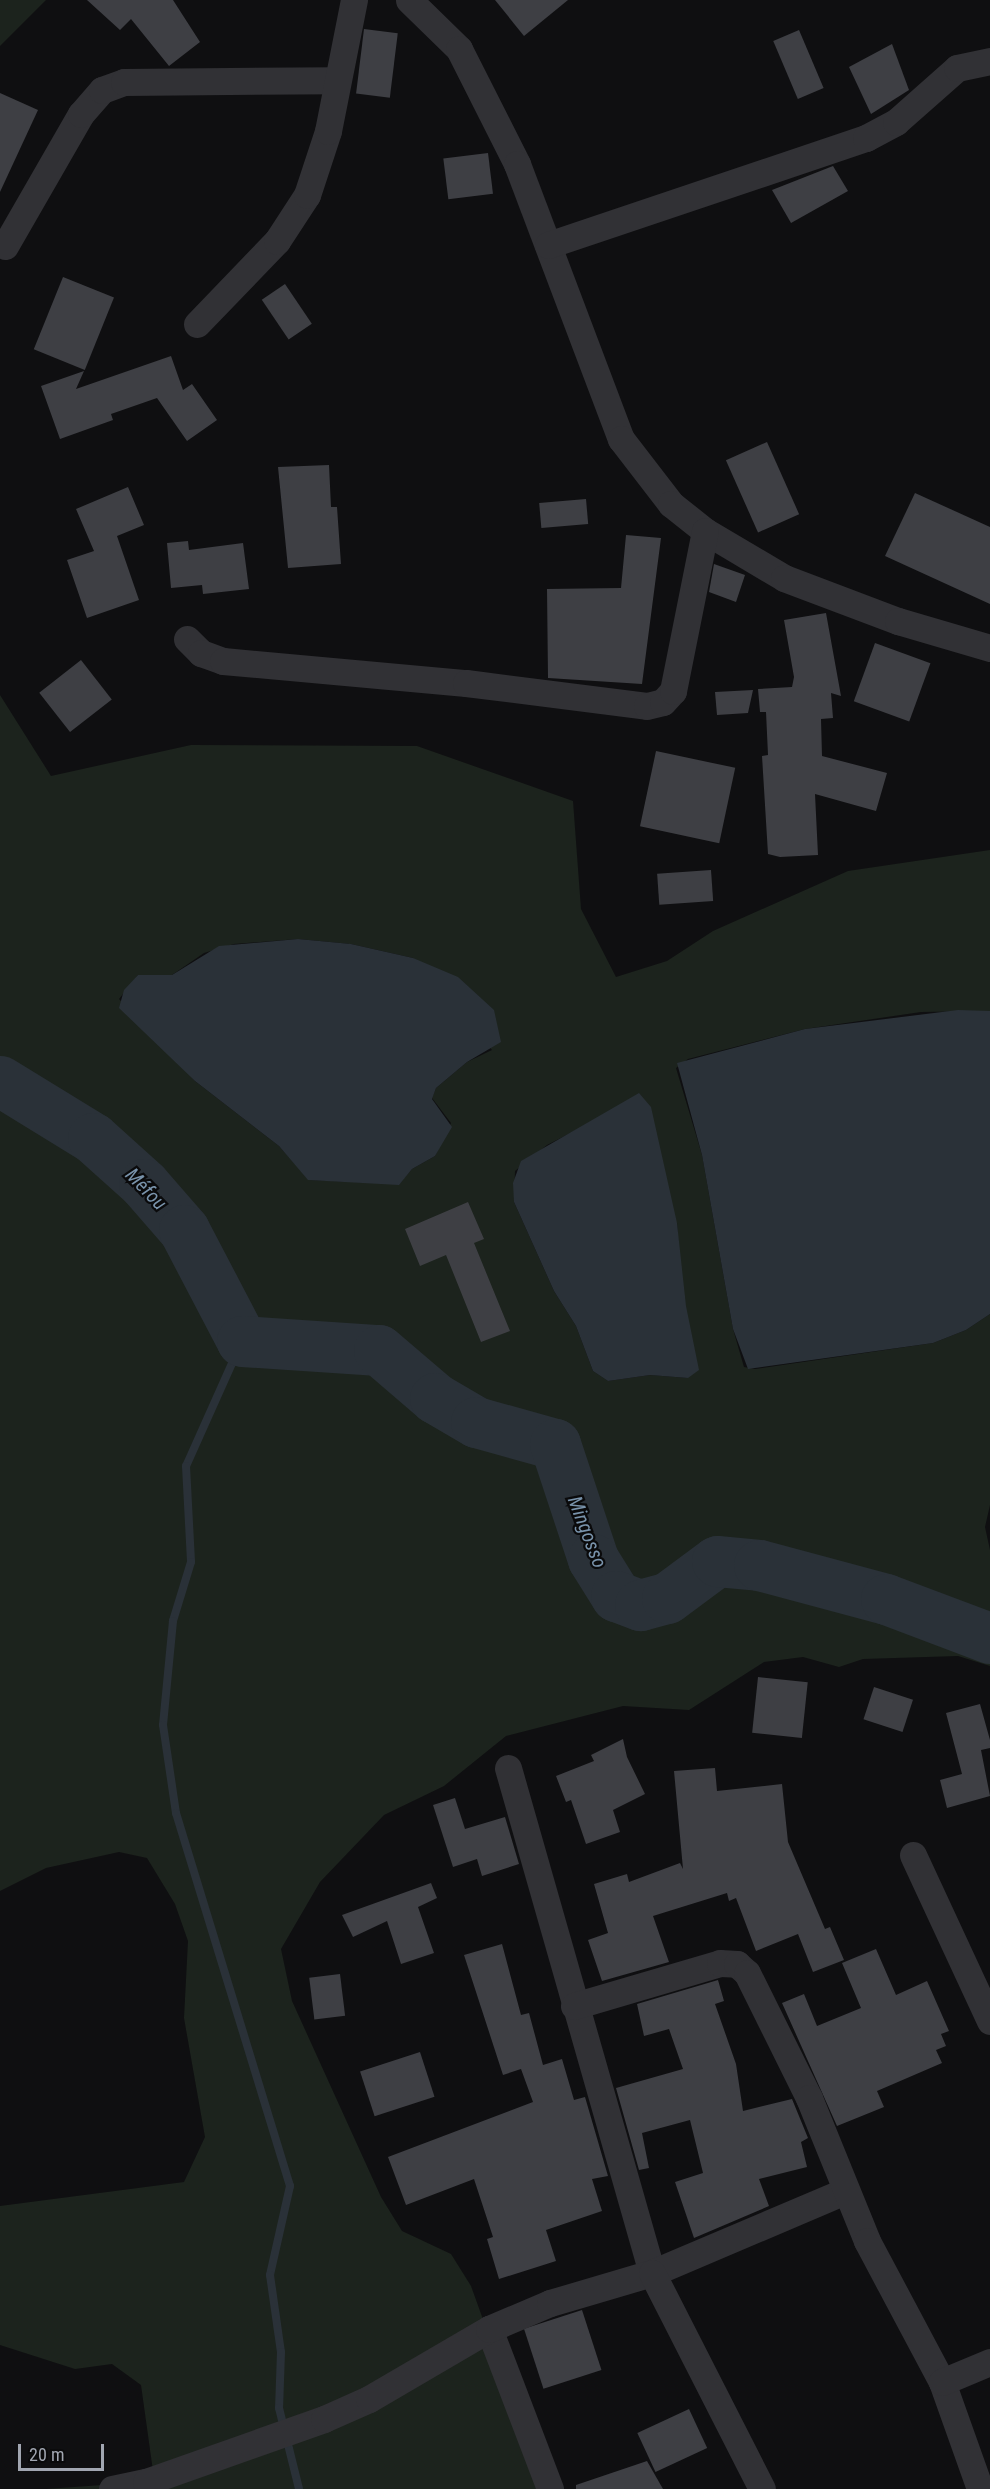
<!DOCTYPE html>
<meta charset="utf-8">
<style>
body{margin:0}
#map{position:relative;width:990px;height:2489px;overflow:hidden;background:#0f0f11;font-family:"Roboto Condensed",sans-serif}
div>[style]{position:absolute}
.green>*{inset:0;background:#1c231d}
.water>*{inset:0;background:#2a3138}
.stream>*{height:8px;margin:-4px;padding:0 4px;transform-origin:4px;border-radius:4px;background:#2a3138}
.river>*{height:51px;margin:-25.5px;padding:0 25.5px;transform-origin:25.5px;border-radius:25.5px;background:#2a3138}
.building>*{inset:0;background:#3e3f44;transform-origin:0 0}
.street>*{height:27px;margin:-13.5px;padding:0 13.5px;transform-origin:13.5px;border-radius:13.5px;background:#313135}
span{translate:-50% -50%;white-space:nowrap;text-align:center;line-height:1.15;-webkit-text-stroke:4.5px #0a0a0b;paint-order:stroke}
.water-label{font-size:20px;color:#7993ab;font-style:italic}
.scale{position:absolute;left:18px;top:2444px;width:86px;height:27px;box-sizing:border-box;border:3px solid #a1a6b1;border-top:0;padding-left:8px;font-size:18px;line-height:21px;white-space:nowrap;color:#a1a6b1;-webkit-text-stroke:4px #0a0a0b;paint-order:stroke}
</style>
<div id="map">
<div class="green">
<i style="clip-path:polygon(0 0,46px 0,0 46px)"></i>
<i style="clip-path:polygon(evenodd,0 695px,51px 776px,191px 745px,417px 746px,573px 801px,581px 909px,616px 977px,667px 961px,713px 931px,848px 871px,990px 850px,990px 1011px,921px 1012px,805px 1029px,688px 1059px,676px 1068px,702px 1155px,733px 1329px,744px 1367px,755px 1369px,933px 1343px,966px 1330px,990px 1314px,990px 1505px,985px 1527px,990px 1550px,990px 1666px,958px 1656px,863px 1659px,839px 1667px,803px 1657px,764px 1662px,689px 1710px,623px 1706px,506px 1736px,444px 1786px,384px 1815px,320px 1882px,281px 1949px,292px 2001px,381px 2197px,402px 2231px,451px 2254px,471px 2286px,544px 2489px,46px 2489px,102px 2485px,153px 2471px,141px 2385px,112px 2364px,75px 2369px,0 2345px,0 2206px,184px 2182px,205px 2137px,184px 2018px,188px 1941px,175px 1904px,147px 1858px,119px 1852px,46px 1868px,0 1891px,0 695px,298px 939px,351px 944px,413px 958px,492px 1050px,467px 1062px,436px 1088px,432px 1098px,451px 1123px,435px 1156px,412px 1169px,399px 1184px,309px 1180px,279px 1146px,195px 1081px,119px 999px,138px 975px,172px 975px,204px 953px,234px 944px,298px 939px,0 695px,596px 1120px,677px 1223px,688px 1378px,650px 1375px,608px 1381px,593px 1371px,576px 1326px,554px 1291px,514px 1202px,515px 1171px,547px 1145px,596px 1120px)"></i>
</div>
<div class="water">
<i style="clip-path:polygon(298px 939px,351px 944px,413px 958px,458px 977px,494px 1010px,501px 1042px,467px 1062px,436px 1088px,432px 1099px,452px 1127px,435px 1156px,412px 1169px,399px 1185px,308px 1180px,279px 1146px,195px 1081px,119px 1008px,124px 990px,138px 975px,172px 975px,219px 946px)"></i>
<i style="clip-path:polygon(958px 1010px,990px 1011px,990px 1314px,966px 1330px,933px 1343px,748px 1369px,733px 1329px,702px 1155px,677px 1063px,805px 1029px)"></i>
<i style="clip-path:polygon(639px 1093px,651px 1107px,677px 1223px,686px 1306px,699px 1370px,688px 1378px,650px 1375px,608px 1381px,593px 1371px,576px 1326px,554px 1291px,514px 1202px,513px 1183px,521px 1161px)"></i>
</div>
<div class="stream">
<i style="left:242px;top:1341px;width:137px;rotate:114.1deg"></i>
<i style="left:186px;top:1466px;width:96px;rotate:87deg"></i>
<i style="left:191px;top:1562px;width:62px;rotate:107deg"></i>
<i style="left:173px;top:1621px;width:104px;rotate:95.5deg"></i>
<i style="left:163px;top:1725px;width:89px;rotate:81.6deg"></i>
<i style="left:176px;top:1813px;width:390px;rotate:73deg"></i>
<i style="left:290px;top:2186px;width:91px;rotate:102.7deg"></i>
<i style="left:270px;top:2275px;width:78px;rotate:81.9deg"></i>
<i style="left:281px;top:2352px;width:56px;rotate:92deg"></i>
<i style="left:279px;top:2408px;width:83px;rotate:76.1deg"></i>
</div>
<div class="river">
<i style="left:0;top:1081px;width:109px;rotate:31.5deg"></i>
<i style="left:93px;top:1138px;width:69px;rotate:42deg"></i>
<i style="left:144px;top:1184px;width:61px;rotate:49deg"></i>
<i style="left:184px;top:1230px;width:125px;rotate:62.4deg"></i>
<i style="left:242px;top:1341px;width:137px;rotate:3.8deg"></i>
<i style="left:379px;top:1350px;width:74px;rotate:40.6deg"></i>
<i style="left:435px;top:1398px;width:48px;rotate:30.3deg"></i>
<i style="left:476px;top:1422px;width:82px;rotate:15.6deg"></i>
<i style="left:555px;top:1444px;width:121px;rotate:71.7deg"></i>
<i style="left:593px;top:1559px;width:44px;rotate:58.1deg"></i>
<i style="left:616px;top:1596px;width:26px;rotate:21deg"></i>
<i style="left:640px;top:1605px;width:28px;rotate:-15deg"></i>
<i style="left:667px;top:1598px;width:62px;rotate:-36.5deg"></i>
<i style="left:717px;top:1561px;width:42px;rotate:5.4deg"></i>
<i style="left:759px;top:1565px;width:131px;rotate:15deg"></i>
<i style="left:886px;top:1599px;width:111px;rotate:20.6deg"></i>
</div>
<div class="building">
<i style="clip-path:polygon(87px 0,173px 0,200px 42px,169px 66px,131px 19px,120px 30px)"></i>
<i style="clip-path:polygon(495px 0,568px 0,524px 36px)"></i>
<i style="left:364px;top:29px;width:34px;height:65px;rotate:7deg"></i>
<i style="left:799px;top:30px;width:63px;height:28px;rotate:67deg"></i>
<i style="clip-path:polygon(892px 44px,909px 90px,871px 114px,849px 67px)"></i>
<i style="clip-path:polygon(0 93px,38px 110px,0 192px)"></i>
<i style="left:488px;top:153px;width:41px;height:45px;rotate:83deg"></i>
<i style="clip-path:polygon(833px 166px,848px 191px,791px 223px,772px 190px)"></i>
<i style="left:63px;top:277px;width:55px;height:78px;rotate:22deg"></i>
<i style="left:285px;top:284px;width:48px;height:28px;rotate:56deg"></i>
<i style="clip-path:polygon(171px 356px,183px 390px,192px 384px,217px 420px,187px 441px,157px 398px,111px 414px,113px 420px,60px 439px,41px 386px,84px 371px,76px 389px)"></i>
<i style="left:767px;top:442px;width:79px;height:45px;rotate:66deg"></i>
<i style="clip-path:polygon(329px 465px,331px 507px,337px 507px,341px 564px,288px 568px,278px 467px)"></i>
<i style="clip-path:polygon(128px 487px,144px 525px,117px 536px,139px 600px,87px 618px,67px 560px,94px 551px,76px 509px)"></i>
<i style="clip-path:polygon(915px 493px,990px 527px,990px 604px,885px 556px)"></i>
<i style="left:586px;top:499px;width:25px;height:47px;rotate:85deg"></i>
<i style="clip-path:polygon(626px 535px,661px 538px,642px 684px,548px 678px,547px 589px,621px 588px)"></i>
<i style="clip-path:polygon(188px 541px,189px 550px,243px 543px,249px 589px,203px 594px,202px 585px,171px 588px,167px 543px)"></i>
<i style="clip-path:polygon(714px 564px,745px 575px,736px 602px,709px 592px)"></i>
<i style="clip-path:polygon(826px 613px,841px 696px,831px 693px,833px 718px,821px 719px,822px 756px,887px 773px,876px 811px,815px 794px,818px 855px,780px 857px,768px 854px,762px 756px,768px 755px,766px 712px,760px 712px,758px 689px,792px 687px,794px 677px,784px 620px)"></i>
<i style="left:875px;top:643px;width:59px;height:62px;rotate:20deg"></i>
<i style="left:81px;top:660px;width:50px;height:53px;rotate:52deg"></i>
<i style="clip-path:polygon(753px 690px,748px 713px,717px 715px,715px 692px)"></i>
<i style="left:656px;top:751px;width:81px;height:77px;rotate:12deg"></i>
<i style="left:711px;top:870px;width:31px;height:54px;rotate:86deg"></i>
<i style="clip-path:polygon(468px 1202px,484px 1239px,474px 1243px,510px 1331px,481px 1342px,446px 1255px,420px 1266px,405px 1229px)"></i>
<i style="left:758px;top:1677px;width:50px;height:56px;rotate:6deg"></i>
<i style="left:874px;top:1687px;width:41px;height:34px;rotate:18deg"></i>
<i style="clip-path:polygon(980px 1704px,990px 1740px,990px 1748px,981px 1750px,990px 1796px,947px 1808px,940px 1780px,962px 1774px,946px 1713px)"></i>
<i style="clip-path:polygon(623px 1739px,627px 1757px,645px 1794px,613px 1810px,620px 1832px,586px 1844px,571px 1800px,566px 1802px,556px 1776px,594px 1761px,591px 1755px)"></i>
<i style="clip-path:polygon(715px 1768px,717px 1791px,782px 1784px,788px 1842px,825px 1929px,830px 1927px,844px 1960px,813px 1972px,798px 1934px,756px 1951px,736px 1898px,729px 1901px,727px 1893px,653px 1916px,669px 1962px,602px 1981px,588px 1940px,608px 1933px,594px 1884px,627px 1874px,629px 1882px,680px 1863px,683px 1869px,674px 1771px)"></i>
<i style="clip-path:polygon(455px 1798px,465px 1829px,505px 1817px,519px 1864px,482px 1876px,477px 1859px,453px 1867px,433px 1805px)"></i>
<i style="clip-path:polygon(431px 1883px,437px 1898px,418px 1907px,434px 1953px,401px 1964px,387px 1921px,353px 1937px,342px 1915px)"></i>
<i style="clip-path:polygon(502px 1944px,521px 2015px,529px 2013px,543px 2065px,562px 2059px,574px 2100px,585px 2097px,608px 2176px,592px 2179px,602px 2211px,546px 2230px,556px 2261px,499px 2279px,487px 2239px,493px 2237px,474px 2179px,406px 2205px,388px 2157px,533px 2102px,521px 2069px,503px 2075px,464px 1955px)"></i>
<i style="clip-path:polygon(876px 1949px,896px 1995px,927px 1981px,949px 2031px,941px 2034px,946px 2046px,936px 2050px,942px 2063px,877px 2091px,884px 2107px,837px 2126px,782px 2003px,804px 1994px,817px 2026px,861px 2008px,842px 1963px)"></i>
<i style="left:340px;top:1974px;width:42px;height:31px;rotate:83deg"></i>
<i style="clip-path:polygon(718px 1980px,724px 2001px,715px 2004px,736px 2064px,743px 2111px,792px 2099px,808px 2138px,801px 2142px,807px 2167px,759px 2179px,769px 2206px,694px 2238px,675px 2182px,703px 2173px,690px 2120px,642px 2133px,649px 2168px,639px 2170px,616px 2088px,683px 2069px,669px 2029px,644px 2036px,637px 2004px)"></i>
<i style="left:420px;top:2052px;width:47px;height:63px;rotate:72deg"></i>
<i style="left:582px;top:2310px;width:63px;height:61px;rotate:72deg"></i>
<i style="left:689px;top:2409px;width:43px;height:57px;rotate:65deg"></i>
<i style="clip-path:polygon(647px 2461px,663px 2489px,576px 2489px,576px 2485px)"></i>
</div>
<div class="street">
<i style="left:409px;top:0;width:70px;rotate:44.4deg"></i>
<i style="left:459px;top:49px;width:129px;rotate:63.2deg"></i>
<i style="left:517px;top:164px;width:294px;rotate:69.3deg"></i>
<i style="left:621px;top:439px;width:82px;rotate:52.4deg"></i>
<i style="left:671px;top:504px;width:43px;rotate:38.5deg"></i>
<i style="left:705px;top:531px;width:92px;rotate:30.7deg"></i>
<i style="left:784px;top:578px;width:122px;rotate:20.7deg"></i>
<i style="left:898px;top:621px;width:96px;rotate:16.4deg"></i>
<i style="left:548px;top:245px;width:336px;rotate:-18.6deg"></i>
<i style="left:866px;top:138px;width:34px;rotate:-28deg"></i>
<i style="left:896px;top:122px;width:81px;rotate:-41.5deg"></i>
<i style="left:957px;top:68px;width:34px;rotate:-12deg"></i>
<i style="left:5px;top:246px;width:152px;rotate:-60.1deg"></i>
<i style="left:81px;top:114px;width:32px;rotate:-49deg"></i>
<i style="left:102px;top:90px;width:23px;rotate:-20deg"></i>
<i style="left:124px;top:82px;width:212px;rotate:-0.5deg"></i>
<i style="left:197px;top:324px;width:115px;rotate:-46.1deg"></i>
<i style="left:277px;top:241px;width:55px;rotate:-56.9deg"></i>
<i style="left:307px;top:195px;width:67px;rotate:-71.8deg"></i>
<i style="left:328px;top:131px;width:134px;rotate:-78.8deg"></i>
<i style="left:187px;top:639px;width:20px;rotate:45deg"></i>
<i style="left:201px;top:653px;width:23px;rotate:20deg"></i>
<i style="left:223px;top:661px;width:244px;rotate:5.2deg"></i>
<i style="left:466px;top:683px;width:182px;rotate:7.2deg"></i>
<i style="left:647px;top:706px;width:16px;rotate:-14deg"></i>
<i style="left:663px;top:702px;width:15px;rotate:-48deg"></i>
<i style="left:673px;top:691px;width:163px;rotate:-78.7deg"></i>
<i style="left:508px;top:1768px;width:525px;rotate:74.08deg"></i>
<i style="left:652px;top:2273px;width:210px;rotate:-23deg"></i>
<i style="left:913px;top:1855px;width:183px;rotate:65.1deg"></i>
<i style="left:574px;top:2006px;width:152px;rotate:-16.4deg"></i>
<i style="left:720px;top:1963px;width:17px;rotate:3deg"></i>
<i style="left:737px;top:1964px;width:13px;rotate:42deg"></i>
<i style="left:747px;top:1973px;width:140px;rotate:63.6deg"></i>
<i style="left:809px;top:2098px;width:154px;rotate:67.9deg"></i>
<i style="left:867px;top:2241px;width:160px;rotate:62deg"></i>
<i style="left:942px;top:2382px;width:114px;rotate:70.4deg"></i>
<i style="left:489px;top:2329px;width:171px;rotate:69.1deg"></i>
<i style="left:942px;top:2382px;width:52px;rotate:-22.6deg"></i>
<i style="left:112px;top:2489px;width:35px;rotate:-12deg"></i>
<i style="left:146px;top:2482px;width:189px;rotate:-19.5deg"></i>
<i style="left:324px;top:2419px;width:49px;rotate:-24deg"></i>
<i style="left:369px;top:2399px;width:139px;rotate:-30.3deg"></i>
<i style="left:489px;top:2329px;width:66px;rotate:-23.1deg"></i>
<i style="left:550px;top:2303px;width:106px;rotate:-16.4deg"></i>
<i style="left:652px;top:2273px;width:242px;rotate:63deg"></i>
</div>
<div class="water-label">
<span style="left:146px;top:1189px;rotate:46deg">Méfou</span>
<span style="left:587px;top:1532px;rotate:69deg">Mingosso</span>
</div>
<div class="scale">20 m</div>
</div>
